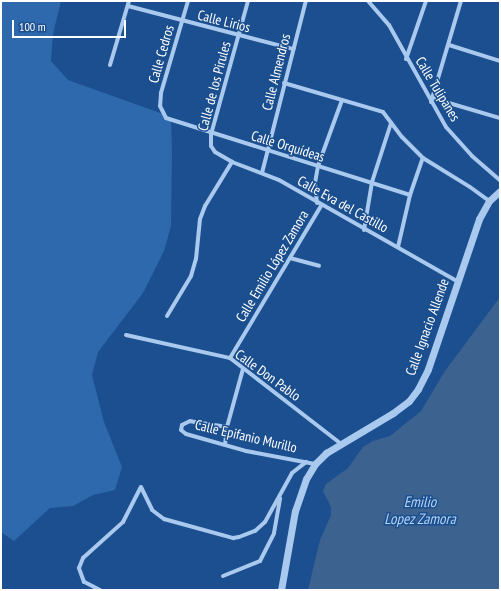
<!DOCTYPE html>
<meta charset="utf-8">
<style>
body{margin:0}
#map{position:relative;width:501px;height:591px;overflow:hidden;background:#1b4f8f;font-family:"PT Sans Narrow",sans-serif}
div>[style]{position:absolute}
.green>*{inset:0;background:#2e69ad}
.water>*{inset:0;background:#3c6290}
.minor>*{height:4px;margin:-2px;padding:0 2px;transform-origin:2px;border-radius:2px;background:#a9c9ee}
.tertiary>*{height:7px;margin:-3.5px;padding:0 3.5px;transform-origin:3.5px;border-radius:3.5px;background:#a9c9ee}
span{translate:-50% -50%;white-space:nowrap;text-align:center;line-height:1.15;-webkit-text-stroke:3px #1b4f8f;paint-order:stroke}
.street-label{font-size:14px;color:#fff}
.water-label{font-size:15px;color:#b5d3f5;font-style:italic}
.frame{position:absolute;inset:0;border:2px solid #fff;pointer-events:none}
.scale{position:absolute;left:12px;top:20px;width:114px;height:18px;box-sizing:border-box;border:2px solid #fff;border-top:0;padding-left:5px;font-size:12px;line-height:14px;white-space:nowrap;color:#fff;-webkit-text-stroke:3px #1b4f8f;paint-order:stroke}
</style>
<div id="map">
<div class="green">
<i style="clip-path:polygon(1px 1px,61px 1px,53px 34px,51px 61px,68px 80px,163px 114px,171px 121px,172px 151px,171px 226px,164px 251px,143px 293px,98px 352px,92px 375px,104px 422px,122px 467px,115px 490px,93px 495px,73px 506px,50px 508px,14px 541px,1px 532px)"></i>
</div>
<div class="water">
<i style="clip-path:polygon(500px 297px,500px 590px,308px 590px,320px 540px,331px 515px,331px 507px,323px 491px,326px 484px,348px 468px,363px 447px,373px 441px,390px 436px,421px 411px,445px 371px)"></i>
</div>
<div class="minor">
<i style="left:188px;top:1px;width:96px;rotate:106.4deg"></i>
<i style="left:161px;top:93px;width:13px;rotate:94deg"></i>
<i style="left:160px;top:106px;width:13px;rotate:63deg"></i>
<i style="left:166px;top:118px;width:256px;rotate:17.5deg"></i>
<i style="left:248px;top:1px;width:138px;rotate:105.5deg"></i>
<i style="left:211px;top:134px;width:12px;rotate:90deg"></i>
<i style="left:211px;top:146px;width:7px;rotate:56deg"></i>
<i style="left:215px;top:152px;width:20px;rotate:30deg"></i>
<i style="left:232px;top:162px;width:50px;rotate:21deg"></i>
<i style="left:279px;top:180px;width:205px;rotate:29.6deg"></i>
<i style="left:368px;top:1px;width:32px;rotate:49deg"></i>
<i style="left:389px;top:25px;width:117px;rotate:60.8deg"></i>
<i style="left:446px;top:127px;width:39px;rotate:48deg"></i>
<i style="left:472px;top:156px;width:37px;rotate:41deg"></i>
<i style="left:128px;top:6px;width:171px;rotate:14.6deg"></i>
<i style="left:449px;top:45px;width:53px;rotate:17.4deg"></i>
<i style="left:406px;top:59px;width:61px;rotate:-71deg"></i>
<i style="left:110px;top:65px;width:67px;rotate:-73.5deg"></i>
<i style="left:284px;top:83px;width:103px;rotate:16.3deg"></i>
<i style="left:383px;top:112px;width:31px;rotate:53deg"></i>
<i style="left:402px;top:137px;width:30px;rotate:45deg"></i>
<i style="left:423px;top:158px;width:55px;rotate:31.7deg"></i>
<i style="left:470px;top:187px;width:24px;rotate:36deg"></i>
<i style="left:432px;top:98px;width:71px;rotate:16.4deg"></i>
<i style="left:431px;top:102px;width:105px;rotate:-73.5deg"></i>
<i style="left:262px;top:173px;width:178px;rotate:-75.7deg"></i>
<i style="left:317px;top:203px;width:20px;rotate:-96deg"></i>
<i style="left:315px;top:183px;width:17px;rotate:-80deg"></i>
<i style="left:318px;top:166px;width:70px;rotate:-70deg"></i>
<i style="left:364px;top:230px;width:49px;rotate:-80.5deg"></i>
<i style="left:372px;top:182px;width:62px;rotate:-72.1deg"></i>
<i style="left:398px;top:247px;width:53px;rotate:-77deg"></i>
<i style="left:410px;top:195px;width:39px;rotate:-71deg"></i>
<i style="left:290px;top:258px;width:30px;rotate:15deg"></i>
<i style="left:167px;top:316px;width:47px;rotate:-59deg"></i>
<i style="left:191px;top:276px;width:18px;rotate:-74deg"></i>
<i style="left:196px;top:259px;width:40px;rotate:-84.3deg"></i>
<i style="left:200px;top:219px;width:14px;rotate:-69deg"></i>
<i style="left:205px;top:206px;width:52px;rotate:-58.5deg"></i>
<i style="left:126px;top:335px;width:107px;rotate:12.5deg"></i>
<i style="left:230px;top:358px;width:139px;rotate:37.7deg"></i>
<i style="left:230px;top:358px;width:177px;rotate:-59.1deg"></i>
<i style="left:227px;top:427px;width:37px;rotate:-171deg"></i>
<i style="left:190px;top:421px;width:9px;rotate:153deg"></i>
<i style="left:182px;top:425px;width:5px;rotate:101deg"></i>
<i style="left:181px;top:430px;width:6px;rotate:39deg"></i>
<i style="left:186px;top:434px;width:62px;rotate:15.8deg"></i>
<i style="left:246px;top:451px;width:70px;rotate:10.7deg"></i>
<i style="left:225px;top:445px;width:18px;rotate:-84deg"></i>
<i style="left:227px;top:427px;width:60px;rotate:-74.6deg"></i>
<i style="left:223px;top:576px;width:40px;rotate:-22deg"></i>
<i style="left:260px;top:561px;width:31px;rotate:-63deg"></i>
<i style="left:274px;top:533px;width:35px;rotate:-80deg"></i>
<i style="left:100px;top:590px;width:18px;rotate:-153deg"></i>
<i style="left:84px;top:582px;width:15px;rotate:-110deg"></i>
<i style="left:79px;top:568px;width:11px;rotate:-68deg"></i>
<i style="left:83px;top:558px;width:54px;rotate:-42deg"></i>
<i style="left:123px;top:522px;width:39px;rotate:-63deg"></i>
<i style="left:141px;top:487px;width:25px;rotate:64deg"></i>
<i style="left:152px;top:510px;width:15px;rotate:37deg"></i>
<i style="left:164px;top:519px;width:72px;rotate:15.4deg"></i>
<i style="left:233px;top:538px;width:6px;rotate:-9deg"></i>
<i style="left:239px;top:537px;width:17px;rotate:-21deg"></i>
<i style="left:255px;top:531px;width:13px;rotate:-42deg"></i>
<i style="left:265px;top:522px;width:56px;rotate:-61.1deg"></i>
<i style="left:292px;top:473px;width:18px;rotate:-38deg"></i>
</div>
<div class="tertiary">
<i style="left:281px;top:590px;width:80px;rotate:-80deg"></i>
<i style="left:295px;top:511px;width:34px;rotate:-71deg"></i>
<i style="left:306px;top:479px;width:17px;rotate:-59deg"></i>
<i style="left:315px;top:464px;width:16px;rotate:-45deg"></i>
<i style="left:326px;top:453px;width:78px;rotate:-30.8deg"></i>
<i style="left:393px;top:413px;width:20px;rotate:-37deg"></i>
<i style="left:409px;top:401px;width:15px;rotate:-53deg"></i>
<i style="left:418px;top:389px;width:22px;rotate:-63deg"></i>
<i style="left:428px;top:369px;width:158px;rotate:-71.2deg"></i>
<i style="left:479px;top:219px;width:21px;rotate:-61deg"></i>
<i style="left:489px;top:201px;width:15px;rotate:-42deg"></i>
</div>
<div class="street-label">
<span style="left:224px;top:21px;rotate:14deg">Calle Lirios</span>
<span style="left:161px;top:54px;rotate:-74deg">Calle Cedros</span>
<span style="left:276px;top:72px;rotate:-76deg">Calle Almendros</span>
<span style="left:214px;top:86px;rotate:-75deg">Calle de los Pirules</span>
<span style="left:438px;top:89px;rotate:59deg">Calle Tulipanes</span>
<span style="left:288px;top:146px;rotate:17deg">Calle Orquídeas</span>
<span style="left:343px;top:204px;rotate:29deg">Calle Eva del Castillo</span>
<span style="left:272px;top:266px;rotate:-59deg">Calle Emilio López Zamora</span>
<span style="left:427px;top:327px;rotate:-70deg">Calle Ignacio Allende</span>
<span style="left:268px;top:375px;rotate:36deg">Calle Don Pablo</span>
<span style="left:246px;top:436px;rotate:13deg">Calle Epifanio Murillo</span>
</div>
<div class="water-label">
<span style="left:420px;top:510px">Emilio<br>Lopez Zamora</span>
</div>
<div class="frame"></div>
<div class="scale">100 m</div>
</div>
